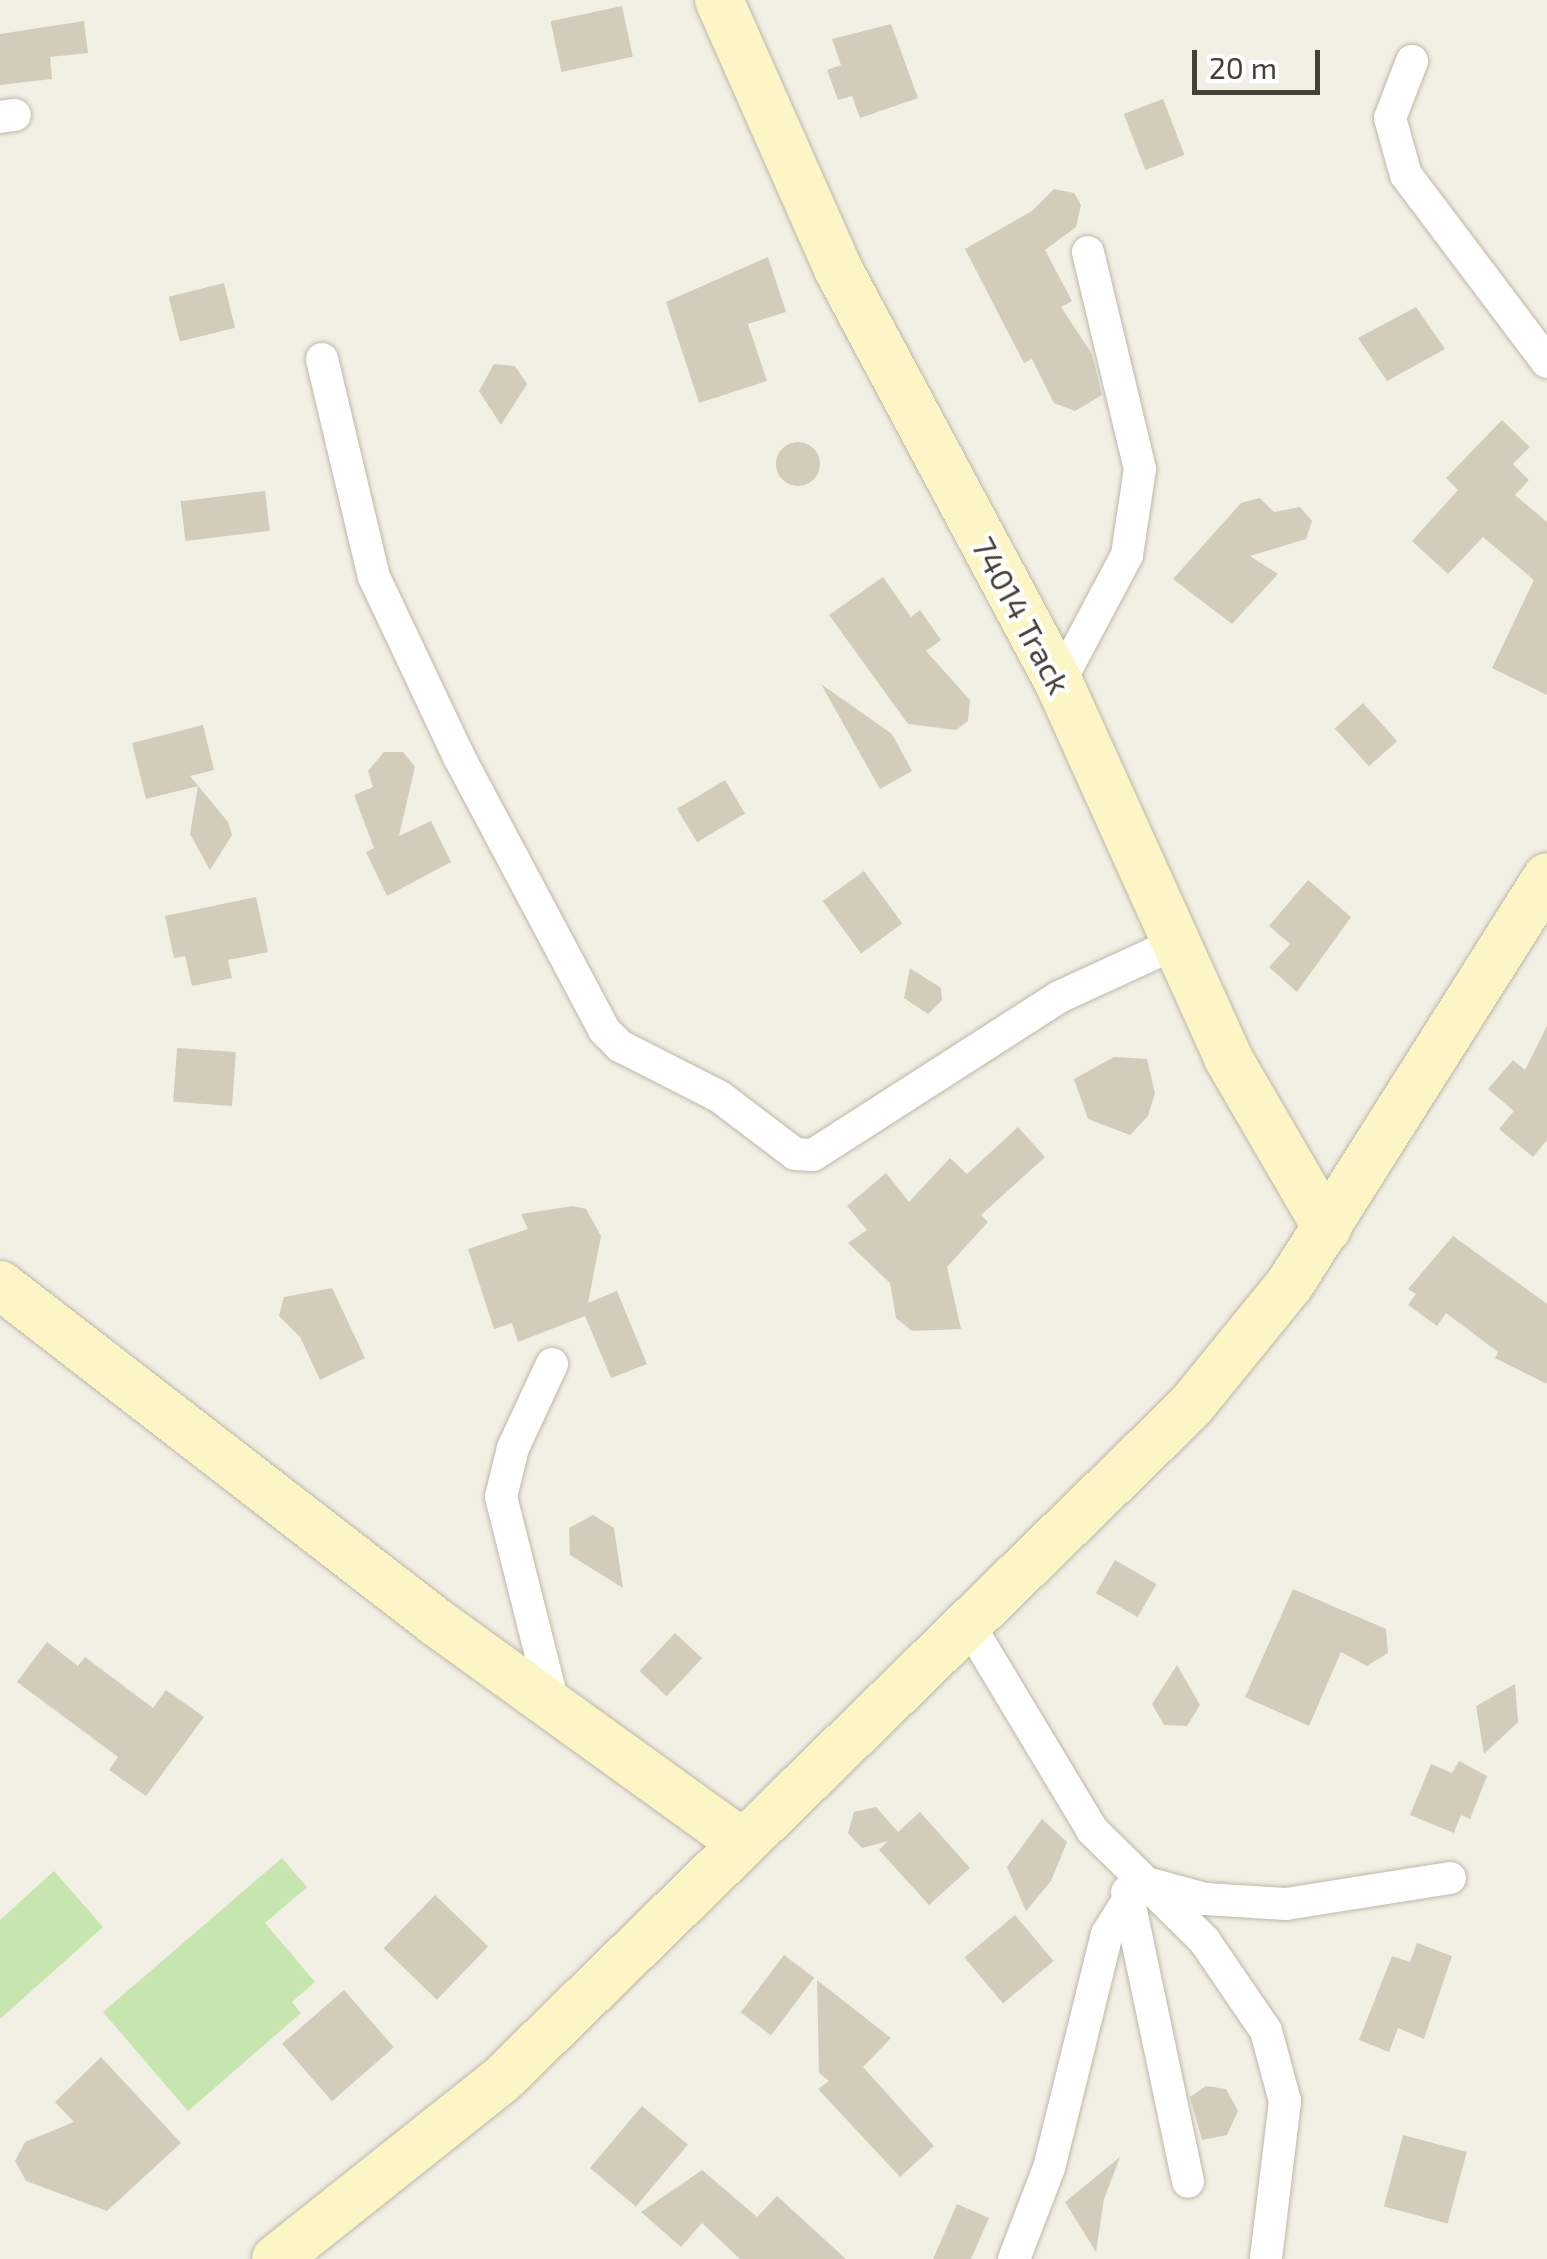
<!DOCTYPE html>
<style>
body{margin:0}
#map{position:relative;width:1547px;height:2259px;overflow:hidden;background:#f2efe5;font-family:"Exo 2",sans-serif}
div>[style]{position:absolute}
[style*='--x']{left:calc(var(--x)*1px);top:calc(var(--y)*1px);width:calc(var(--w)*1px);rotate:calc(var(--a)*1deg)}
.green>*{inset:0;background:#c6e5af}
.building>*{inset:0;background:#d3ccbb;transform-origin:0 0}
.round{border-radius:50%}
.roads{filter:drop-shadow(0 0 2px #bdb8a8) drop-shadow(0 0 2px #bdb8a8)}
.street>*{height:32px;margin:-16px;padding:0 16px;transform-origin:16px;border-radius:16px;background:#fff}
.secondary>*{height:48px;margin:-24px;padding:0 24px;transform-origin:24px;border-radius:24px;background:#fcf5c5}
span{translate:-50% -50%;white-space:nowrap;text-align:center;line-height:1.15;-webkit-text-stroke:8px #fff;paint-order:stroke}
.street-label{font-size:32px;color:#444035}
.scale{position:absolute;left:1192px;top:50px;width:128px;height:45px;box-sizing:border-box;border:5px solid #444035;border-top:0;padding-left:12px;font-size:30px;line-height:35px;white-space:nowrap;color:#444035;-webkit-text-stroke:8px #fff;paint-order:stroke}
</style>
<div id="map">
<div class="green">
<div style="clip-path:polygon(282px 1858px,307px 1887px,265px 1923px,315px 1982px,292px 2002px,301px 2013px,188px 2111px,103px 2012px)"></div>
<div style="clip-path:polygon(54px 1871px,103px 1927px,0 2019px,0 1920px)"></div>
</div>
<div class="building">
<div style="left:622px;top:6px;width:52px;height:73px;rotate:78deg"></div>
<div style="clip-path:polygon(84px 21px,88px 53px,50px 57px,52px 79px,0 85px,0 34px)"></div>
<div style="clip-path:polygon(891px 24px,918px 98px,860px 118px,852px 96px,838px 100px,827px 70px,841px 65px,832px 39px)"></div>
<div style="left:1163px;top:99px;width:60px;height:42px;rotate:69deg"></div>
<div style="clip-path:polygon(1054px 189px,1074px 193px,1081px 205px,1076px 227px,1045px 250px,1072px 301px,1061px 307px,1092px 354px,1102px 395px,1075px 411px,1054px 403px,1032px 359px,1024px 363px,965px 249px,1032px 211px)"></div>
<div style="clip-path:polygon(768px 257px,786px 312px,748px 324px,767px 381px,699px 403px,666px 302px)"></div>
<div style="left:224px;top:283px;width:46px;height:57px;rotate:76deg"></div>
<div style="clip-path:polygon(1416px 307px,1445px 349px,1387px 381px,1358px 338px)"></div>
<div style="clip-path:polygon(494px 364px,515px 366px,527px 384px,501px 425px,479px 391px)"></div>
<div style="clip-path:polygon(1502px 420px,1530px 447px,1513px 464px,1529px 480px,1515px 495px,1547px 522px,1547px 695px,1492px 668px,1534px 580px,1483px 537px,1448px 574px,1412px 541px,1458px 490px,1446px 478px)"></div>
<div class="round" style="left:776px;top:442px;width:44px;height:44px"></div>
<div style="left:265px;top:491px;width:40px;height:85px;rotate:83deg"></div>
<div style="clip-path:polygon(1260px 498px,1274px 512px,1300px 507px,1312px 521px,1306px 539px,1250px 556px,1278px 574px,1232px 624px,1173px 579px,1241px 503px)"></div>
<div style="clip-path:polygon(883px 577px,911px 617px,920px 610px,941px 640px,926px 651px,970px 700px,968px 721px,956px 730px,908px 724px,829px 615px)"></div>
<div style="clip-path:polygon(821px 684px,892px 734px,912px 771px,880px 789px)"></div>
<div style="left:1363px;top:703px;width:51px;height:38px;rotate:48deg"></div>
<div style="clip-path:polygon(203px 725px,214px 770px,190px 776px,228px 822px,232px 835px,210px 870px,190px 834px,198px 786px,146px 799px,132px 743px)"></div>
<div style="clip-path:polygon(384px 752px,403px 752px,415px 767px,399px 836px,431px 821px,451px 862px,387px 896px,366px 852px,374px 848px,354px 795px,373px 787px,368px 771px)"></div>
<div style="left:725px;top:780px;width:39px;height:56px;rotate:59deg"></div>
<div style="left:864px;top:871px;width:65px;height:51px;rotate:54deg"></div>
<div style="clip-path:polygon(1308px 880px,1351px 917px,1297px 992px,1269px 967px,1290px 944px,1269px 926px)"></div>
<div style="clip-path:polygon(256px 897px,268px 952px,228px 960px,232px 978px,192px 986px,185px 956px,174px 958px,165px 916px)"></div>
<div style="clip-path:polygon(910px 968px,941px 988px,942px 1000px,928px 1014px,904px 998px)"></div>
<div style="clip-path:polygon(1547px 1026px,1547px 1140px,1533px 1157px,1499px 1129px,1514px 1111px,1488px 1089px,1513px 1060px,1525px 1070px)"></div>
<div style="left:177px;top:1048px;width:59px;height:54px;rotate:4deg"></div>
<div style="clip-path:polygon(1114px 1057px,1147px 1059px,1155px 1093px,1148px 1116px,1130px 1135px,1088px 1119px,1074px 1079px)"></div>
<div style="clip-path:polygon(1018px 1127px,1045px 1157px,981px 1215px,988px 1222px,947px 1267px,961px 1329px,912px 1331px,896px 1318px,890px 1283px,848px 1243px,867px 1230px,847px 1206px,886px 1173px,909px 1202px,950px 1158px,967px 1174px)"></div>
<div style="clip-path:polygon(573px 1206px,586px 1209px,601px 1236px,588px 1303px,617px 1291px,647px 1364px,611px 1378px,585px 1316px,518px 1342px,512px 1323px,494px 1329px,468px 1249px,528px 1229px,521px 1214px)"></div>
<div style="clip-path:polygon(1453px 1236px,1547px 1304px,1547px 1384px,1495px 1358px,1498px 1352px,1446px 1313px,1437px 1326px,1408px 1305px,1416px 1294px,1408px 1289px)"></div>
<div style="clip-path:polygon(332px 1288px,365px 1358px,320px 1380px,300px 1337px,279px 1316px,284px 1297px)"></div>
<div style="clip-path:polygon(593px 1515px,614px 1528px,623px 1588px,570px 1555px,569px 1528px)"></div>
<div style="left:1115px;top:1560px;width:48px;height:38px;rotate:30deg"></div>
<div style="clip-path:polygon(1293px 1589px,1386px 1629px,1388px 1653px,1367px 1666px,1341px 1652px,1309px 1726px,1245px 1697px)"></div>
<div style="left:675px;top:1633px;width:37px;height:52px;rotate:43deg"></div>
<div style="clip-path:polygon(47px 1642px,78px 1666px,85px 1657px,153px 1708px,166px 1690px,204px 1717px,146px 1796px,109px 1770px,118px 1757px,17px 1682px)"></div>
<div style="clip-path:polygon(1177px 1665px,1200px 1705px,1187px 1726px,1164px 1725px,1152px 1704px)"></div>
<div style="clip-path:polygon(1515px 1684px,1518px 1722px,1484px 1754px,1476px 1706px)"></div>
<div style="clip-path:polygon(1459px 1761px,1487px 1776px,1470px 1819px,1461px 1815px,1454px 1833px,1410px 1815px,1431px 1764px,1452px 1773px)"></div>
<div style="clip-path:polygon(876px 1807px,898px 1832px,920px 1812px,970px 1868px,929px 1905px,879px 1850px,888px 1841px,862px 1848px,848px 1833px,854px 1812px)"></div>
<div style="clip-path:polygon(1042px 1819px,1067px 1842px,1051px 1881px,1026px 1911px,1007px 1867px)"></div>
<div style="left:435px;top:1895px;width:74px;height:74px;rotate:44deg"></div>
<div style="left:1015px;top:1915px;width:60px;height:66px;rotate:50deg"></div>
<div style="clip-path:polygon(1417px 1943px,1452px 1956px,1424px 2039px,1398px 2028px,1389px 2052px,1359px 2040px,1392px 1956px,1410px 1962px)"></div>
<div style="left:784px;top:1955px;width:38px;height:72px;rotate:37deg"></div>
<div style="clip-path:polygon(817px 1980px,891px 2038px,863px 2067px,934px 2146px,900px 2177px,818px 2089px,829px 2081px,819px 2073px)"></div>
<div style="left:344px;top:1990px;width:76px;height:82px;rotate:49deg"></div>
<div style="clip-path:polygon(101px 2057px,181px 2143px,107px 2211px,26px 2181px,15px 2161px,25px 2142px,74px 2122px,55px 2102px)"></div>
<div style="clip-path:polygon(1206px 2086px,1226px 2089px,1238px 2111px,1227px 2135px,1202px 2140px,1190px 2097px)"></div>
<div style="left:642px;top:2106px;width:60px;height:81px;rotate:40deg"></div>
<div style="left:1403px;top:2135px;width:66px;height:74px;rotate:15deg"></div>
<div style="clip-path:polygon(1120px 2157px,1104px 2199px,1096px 2252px,1065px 2202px)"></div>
<div style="clip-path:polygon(702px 2170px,757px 2217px,777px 2196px,846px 2259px,740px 2259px,702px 2223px,681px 2247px,641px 2212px)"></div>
<div style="clip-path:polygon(957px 2204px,989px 2218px,971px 2259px,933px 2259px)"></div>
</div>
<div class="roads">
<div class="street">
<div style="--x:1412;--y:61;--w:61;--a:111.1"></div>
<div style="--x:1390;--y:118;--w:59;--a:74.3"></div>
<div style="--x:1406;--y:175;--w:234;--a:53"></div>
<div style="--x:0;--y:117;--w:15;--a:-8"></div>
<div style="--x:322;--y:359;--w:224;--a:76.6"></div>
<div style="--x:374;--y:577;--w:197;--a:64.7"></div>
<div style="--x:458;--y:755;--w:311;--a:62"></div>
<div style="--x:604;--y:1030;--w:23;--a:45"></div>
<div style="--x:620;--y:1046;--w:112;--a:27"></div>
<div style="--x:720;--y:1097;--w:94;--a:37.2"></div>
<div style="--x:795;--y:1154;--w:18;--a:3"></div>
<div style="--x:813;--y:1155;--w:292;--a:-32.7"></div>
<div style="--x:1059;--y:997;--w:127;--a:-24.7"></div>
<div style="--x:1059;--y:683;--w:145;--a:-62"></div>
<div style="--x:1127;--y:555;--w:87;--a:-81.4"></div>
<div style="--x:1140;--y:469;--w:223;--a:-103.5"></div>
<div style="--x:552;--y:1364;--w:93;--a:114.9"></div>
<div style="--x:513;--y:1448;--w:50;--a:103.8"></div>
<div style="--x:501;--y:1497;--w:217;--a:75.8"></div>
<div style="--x:969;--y:1625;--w:239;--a:59"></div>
<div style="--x:1092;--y:1830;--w:157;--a:44.5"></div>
<div style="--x:1204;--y:1940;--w:110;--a:55.7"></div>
<div style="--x:1266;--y:2031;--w:73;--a:74.8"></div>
<div style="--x:1285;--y:2101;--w:159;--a:96.9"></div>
<div style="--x:1150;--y:1884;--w:57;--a:15.3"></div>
<div style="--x:1205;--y:1899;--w:81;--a:3.5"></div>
<div style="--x:1286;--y:1904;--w:166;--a:-9"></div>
<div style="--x:1127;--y:1892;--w:296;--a:78.1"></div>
<div style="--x:1014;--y:2259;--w:97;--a:-69"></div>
<div style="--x:1049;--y:2168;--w:241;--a:-76.1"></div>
<div style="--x:1107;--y:1934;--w:36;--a:-58"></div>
</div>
<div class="secondary">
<div style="--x:719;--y:0;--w:294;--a:66.1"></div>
<div style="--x:838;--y:269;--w:469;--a:61.9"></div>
<div style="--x:1059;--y:683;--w:411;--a:65.7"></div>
<div style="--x:1228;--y:1058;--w:197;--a:59.8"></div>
<div style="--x:0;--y:1285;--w:551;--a:37.7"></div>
<div style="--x:436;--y:1622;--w:376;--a:35.8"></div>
<div style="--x:276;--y:2259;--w:288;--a:-38.5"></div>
<div style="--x:501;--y:2080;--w:963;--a:-44.33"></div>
<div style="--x:1190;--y:1407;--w:159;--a:-50.9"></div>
<div style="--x:1290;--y:1284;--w:481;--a:-57.7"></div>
</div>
</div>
<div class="street-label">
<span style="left:1022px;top:615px;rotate:62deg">74014 Track</span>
</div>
<div class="scale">20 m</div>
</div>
